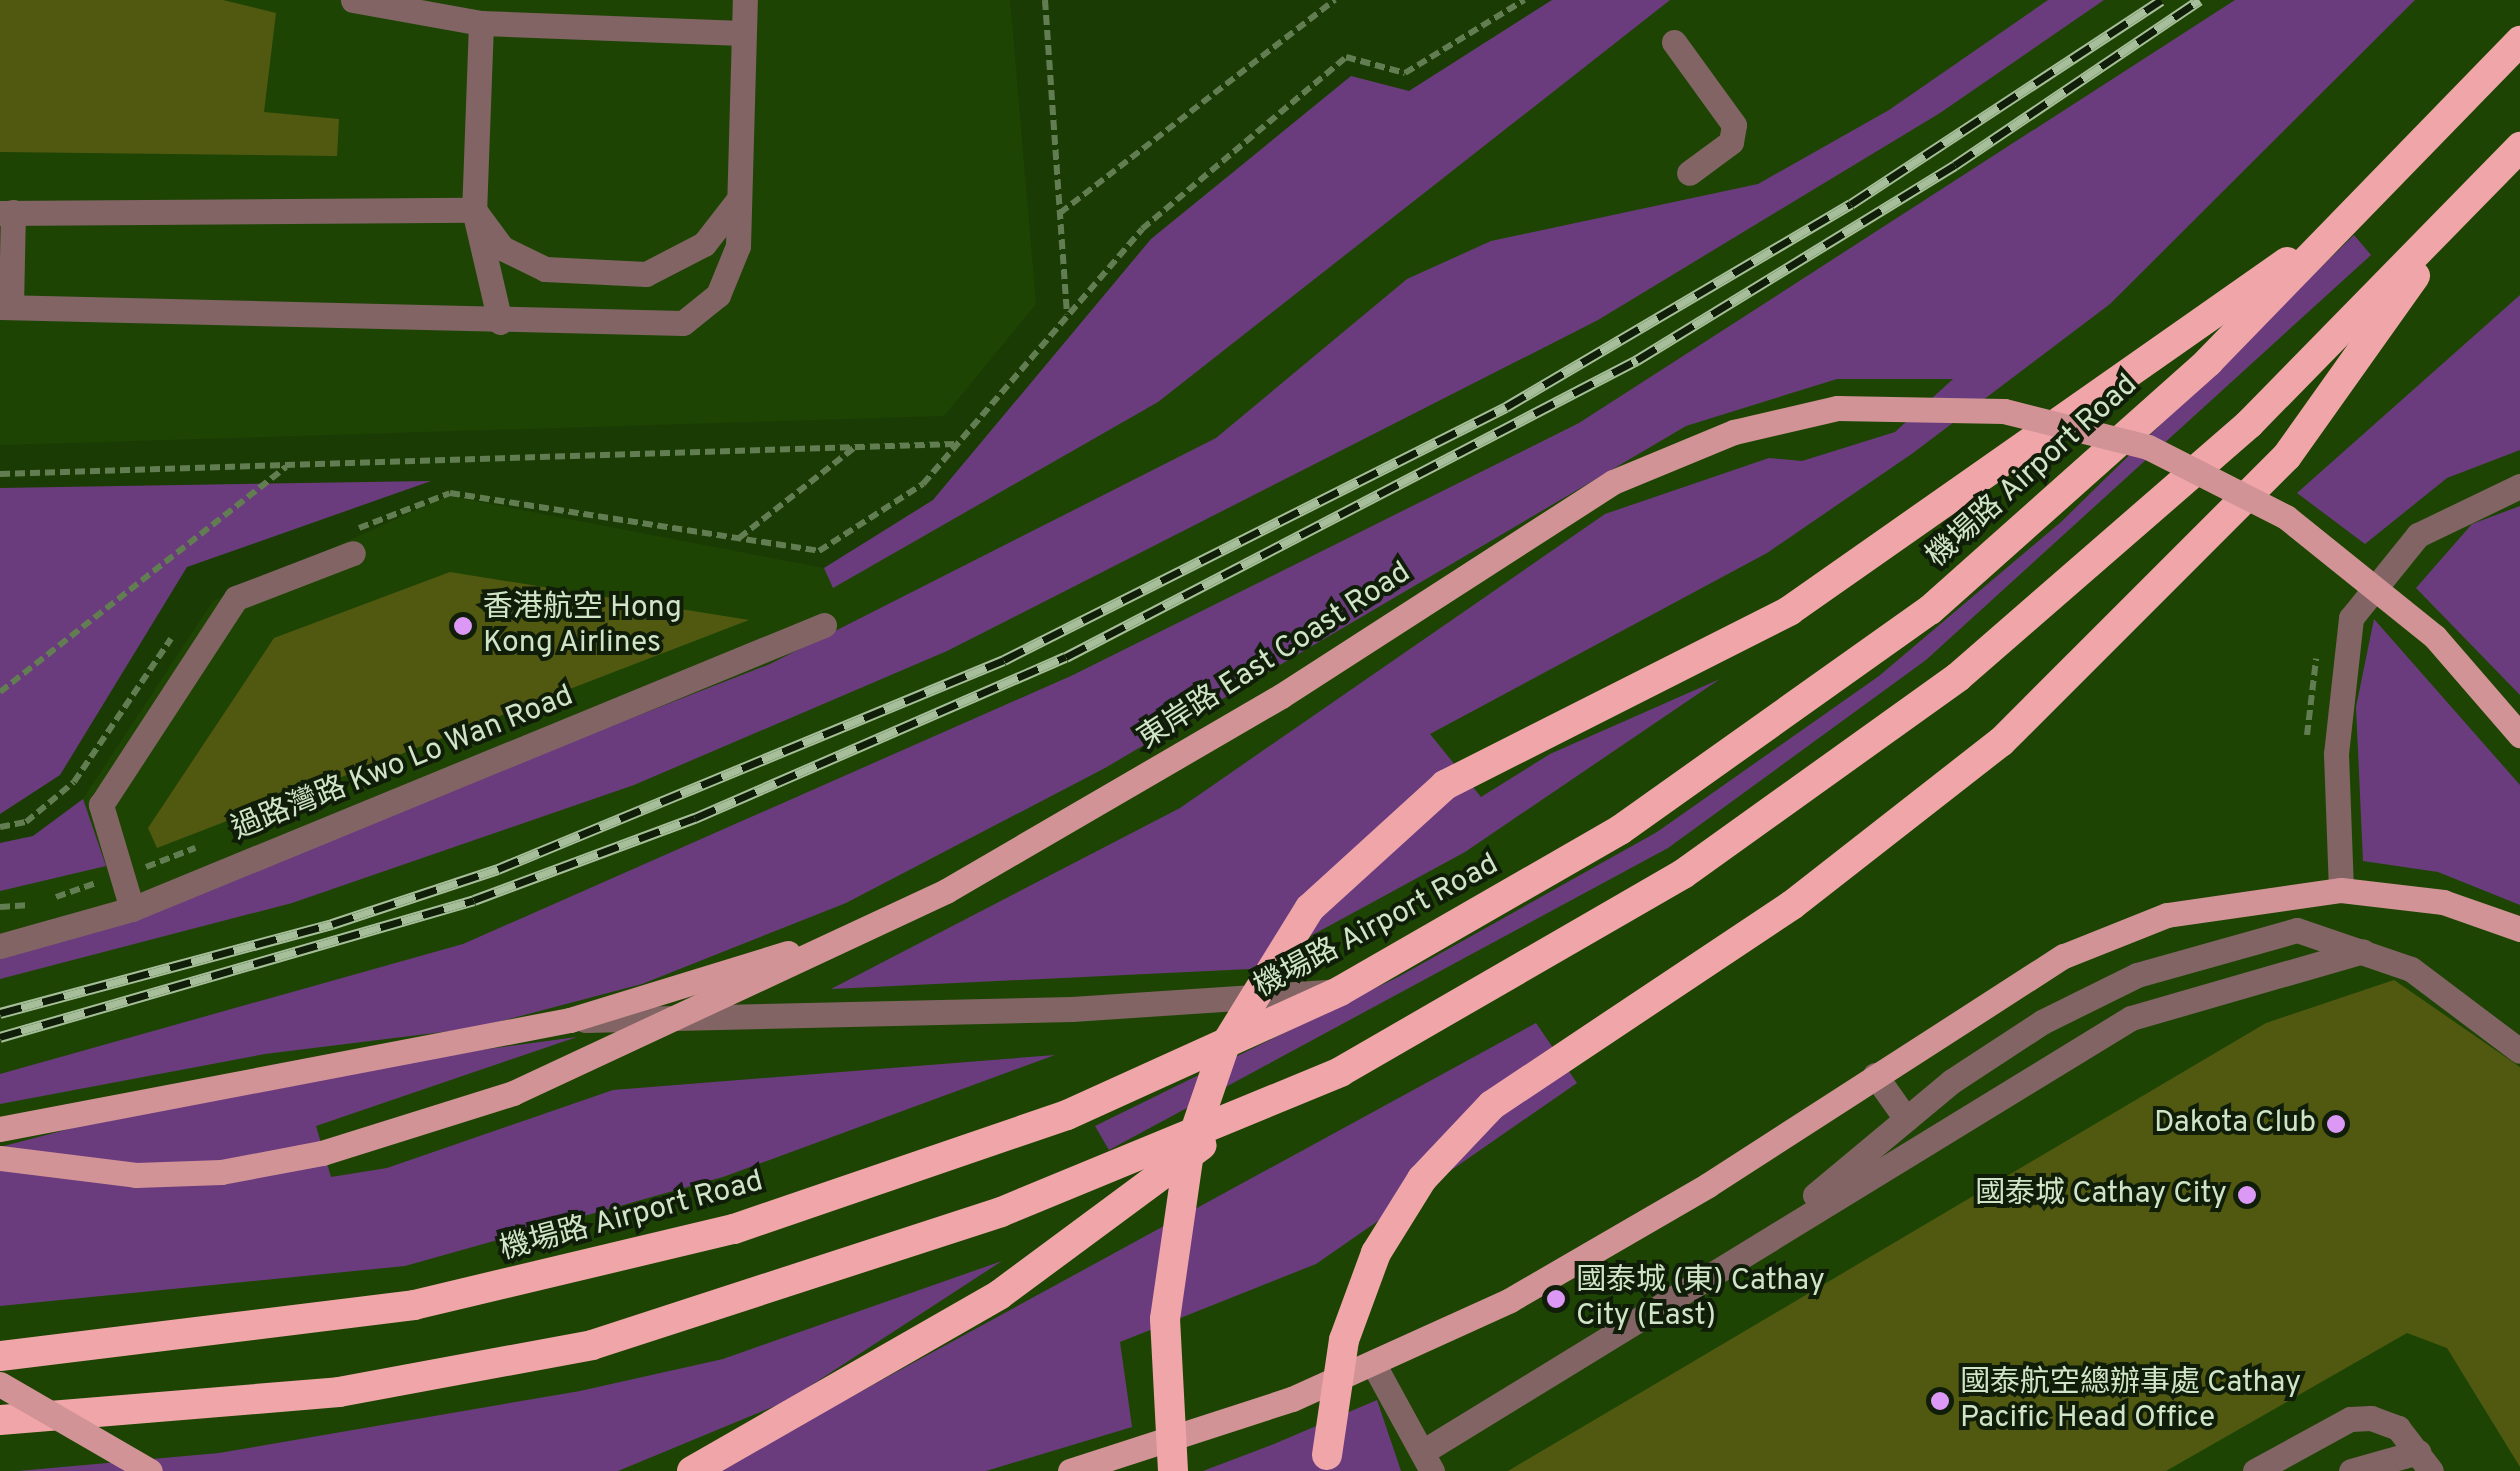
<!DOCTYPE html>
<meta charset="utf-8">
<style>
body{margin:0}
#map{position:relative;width:2520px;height:1471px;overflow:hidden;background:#1b3b05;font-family:Overpass,"Noto Sans TC",sans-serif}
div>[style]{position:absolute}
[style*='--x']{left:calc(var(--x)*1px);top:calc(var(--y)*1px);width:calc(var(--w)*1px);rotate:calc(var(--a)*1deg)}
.built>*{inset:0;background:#1e4404}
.green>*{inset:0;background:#6b3c7d}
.building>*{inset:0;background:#515911}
.path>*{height:6px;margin-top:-3px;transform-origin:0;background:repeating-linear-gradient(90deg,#627d51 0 10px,transparent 0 15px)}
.minor>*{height:25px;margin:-12.5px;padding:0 12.5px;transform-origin:12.5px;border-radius:12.5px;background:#826465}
.major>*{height:25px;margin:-12.5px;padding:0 12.5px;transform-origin:12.5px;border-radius:12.5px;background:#d19396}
.highway>*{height:30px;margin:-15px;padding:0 15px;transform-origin:15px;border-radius:15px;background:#f0a6a9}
.rail>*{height:11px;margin-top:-5.5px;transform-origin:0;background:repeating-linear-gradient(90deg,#101e09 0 22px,#a7be9b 0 44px);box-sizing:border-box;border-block:2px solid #a7be9b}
.major-bridge>*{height:25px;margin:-12.5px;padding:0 12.5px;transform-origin:12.5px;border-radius:12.5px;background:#d19396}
.highway-bridge>*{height:30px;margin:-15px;padding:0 15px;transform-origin:15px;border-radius:15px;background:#f0a6a9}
.dots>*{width:28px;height:28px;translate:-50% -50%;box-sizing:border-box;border:5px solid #101e09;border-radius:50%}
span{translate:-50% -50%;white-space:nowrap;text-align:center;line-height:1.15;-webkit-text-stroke:8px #101e09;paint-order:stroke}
.street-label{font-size:30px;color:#d0e4c7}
.poi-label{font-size:30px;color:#d0e4c7}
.left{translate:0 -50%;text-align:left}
.right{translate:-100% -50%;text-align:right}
</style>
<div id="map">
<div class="built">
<div style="clip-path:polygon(0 0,1010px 0,1036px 304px,944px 416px,0 445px)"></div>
<div style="clip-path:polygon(1552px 0,2520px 0,2520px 1471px,0 1471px,0 843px,33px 836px,83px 799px,213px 601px,448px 496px,824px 568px,933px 500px,1151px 239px,1351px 76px,1409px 91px)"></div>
</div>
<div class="green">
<div style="clip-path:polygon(1552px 0,1670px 0,1158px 402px,833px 588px,824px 568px,933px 500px,1151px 239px,1351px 76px,1409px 91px)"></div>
<div style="clip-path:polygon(2048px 0,2104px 0,1940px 113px,1598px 320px,947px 651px,634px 785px,292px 903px,0 979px,0 948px,246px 869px,770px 664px,1216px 438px,1407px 279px,1491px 241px,1758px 184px,1889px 110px)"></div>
<div style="clip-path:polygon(2235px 0,2415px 0,2110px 304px,1913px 453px,1767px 553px,1430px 734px,1481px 797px,1550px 754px,1720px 679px,1465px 852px,1250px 969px,831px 989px,1180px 808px,1605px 514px,1769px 458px,1802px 461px,1895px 432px,1953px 379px,1837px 379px,1686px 426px,1105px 768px,846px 903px,642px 984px,475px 1028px,265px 1054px,0 1104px,0 1074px,463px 944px,1073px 675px,1579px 423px)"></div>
<div style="clip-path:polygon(2354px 235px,2371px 255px,1926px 660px,1668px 848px,1109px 1150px,1095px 1126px,1400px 976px,1657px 832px,1879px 676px,2061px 522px)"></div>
<div style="clip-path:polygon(2520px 295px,2520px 450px,2447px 478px,2365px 544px,2297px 493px)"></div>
<div style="clip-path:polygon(431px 481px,187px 567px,60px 775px,0 814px,0 488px)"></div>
<div style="clip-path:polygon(2520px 506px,2520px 695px,2416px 588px,2472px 524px)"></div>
<div style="clip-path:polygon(2374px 619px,2520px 785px,2520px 905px,2438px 872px,2363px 861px,2356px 707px)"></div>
<div style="clip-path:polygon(83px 799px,106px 866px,0 891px,0 843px,33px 836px)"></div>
<div style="clip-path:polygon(1536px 1023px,1577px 1083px,1316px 1264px,1120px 1342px,1132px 1427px,986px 1471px,715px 1471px)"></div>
<div style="clip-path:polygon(577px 1037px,316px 1126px,331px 1177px,387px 1168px,613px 1090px,1055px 1055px,723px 1177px,405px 1266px,0 1306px,0 1147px,253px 1081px)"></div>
<div style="clip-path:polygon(1002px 1261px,787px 1401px,618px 1471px,18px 1471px,219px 1453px,580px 1391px,723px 1359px)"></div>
<div style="clip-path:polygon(1377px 1400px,1401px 1471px,1203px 1471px,1274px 1444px)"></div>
</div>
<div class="building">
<div style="clip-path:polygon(0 0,223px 0,276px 13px,264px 112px,339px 119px,337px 156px,0 152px)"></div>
<div style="clip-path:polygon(450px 572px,749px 620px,157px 848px,148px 828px,274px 638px)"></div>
<div style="clip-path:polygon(2394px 980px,2520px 1067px,2520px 1467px,2447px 1348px,2407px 1333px,2166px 1471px,1508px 1471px,2266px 1023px)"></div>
</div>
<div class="path">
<div style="--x:1045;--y:0;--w:315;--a:86"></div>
<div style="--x:1060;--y:213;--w:348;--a:-37.8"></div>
<div style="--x:0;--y:474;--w:956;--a:-1.8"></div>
<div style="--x:359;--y:528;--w:97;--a:-21"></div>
<div style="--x:450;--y:493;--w:374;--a:8.9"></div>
<div style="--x:819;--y:551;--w:124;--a:-32.8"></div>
<div style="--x:923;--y:484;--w:336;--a:-49.3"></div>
<div style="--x:1142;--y:229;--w:267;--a:-40.1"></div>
<div style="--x:1346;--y:57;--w:61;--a:15.2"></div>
<div style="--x:1405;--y:73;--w:140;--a:-31.5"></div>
<div style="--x:739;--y:538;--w:147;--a:-38.1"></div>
<div style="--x:0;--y:692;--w:364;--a:-38.2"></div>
<div style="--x:2307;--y:735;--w:77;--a:-83.2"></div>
<div style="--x:0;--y:827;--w:26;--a:-11"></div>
<div style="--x:26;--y:822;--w:62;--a:-39.8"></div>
<div style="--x:74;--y:782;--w:173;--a:-55.9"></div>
<div style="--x:146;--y:867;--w:53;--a:-21.2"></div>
<div style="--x:56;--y:897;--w:42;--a:-19.3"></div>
<div style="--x:0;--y:907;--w:30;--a:-4"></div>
</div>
<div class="minor">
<div style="--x:353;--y:0;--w:130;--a:10.2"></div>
<div style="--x:481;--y:23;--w:261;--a:2.2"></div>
<div style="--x:481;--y:23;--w:187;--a:92.1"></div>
<div style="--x:474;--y:210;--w:115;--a:76.9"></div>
<div style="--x:1674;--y:42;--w:102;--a:54.1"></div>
<div style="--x:1734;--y:125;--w:17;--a:100"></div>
<div style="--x:1731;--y:142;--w:52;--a:143.6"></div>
<div style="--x:474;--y:210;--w:47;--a:53.6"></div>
<div style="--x:502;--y:248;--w:48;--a:26"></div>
<div style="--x:545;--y:269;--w:101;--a:2.8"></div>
<div style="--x:646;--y:274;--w:65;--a:-27.3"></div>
<div style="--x:704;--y:244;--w:57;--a:-52.1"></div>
<div style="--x:0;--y:213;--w:474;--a:-0.4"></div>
<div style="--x:11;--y:306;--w:94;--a:-88.8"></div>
<div style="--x:0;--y:307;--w:683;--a:1.34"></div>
<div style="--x:683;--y:323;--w:45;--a:-38.7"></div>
<div style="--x:718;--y:295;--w:53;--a:-67.8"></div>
<div style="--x:738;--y:246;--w:246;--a:-88.4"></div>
<div style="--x:2341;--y:890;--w:136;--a:-92.1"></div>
<div style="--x:2336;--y:754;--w:137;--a:-83.7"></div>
<div style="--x:2351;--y:618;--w:107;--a:-51.1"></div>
<div style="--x:2418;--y:535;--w:113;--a:-25.7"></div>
<div style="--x:132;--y:909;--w:109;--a:-106.6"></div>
<div style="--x:101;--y:805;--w:247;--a:-56.9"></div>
<div style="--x:236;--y:598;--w:125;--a:-21"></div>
<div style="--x:0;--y:946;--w:137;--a:-15.7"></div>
<div style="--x:132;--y:909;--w:748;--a:-22.31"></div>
<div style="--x:585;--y:1020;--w:487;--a:-1.3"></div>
<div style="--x:1072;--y:1009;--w:259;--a:-3.8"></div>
<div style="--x:1875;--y:1075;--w:54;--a:54.8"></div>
<div style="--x:1815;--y:1195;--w:178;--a:-39.8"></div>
<div style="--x:1952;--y:1081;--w:108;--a:-33.2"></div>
<div style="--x:2042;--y:1022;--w:106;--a:-26.3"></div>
<div style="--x:2137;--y:975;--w:166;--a:-15.7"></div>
<div style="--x:2297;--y:930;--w:120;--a:18.9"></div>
<div style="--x:2411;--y:969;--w:136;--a:37"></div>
<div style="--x:1374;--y:1365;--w:121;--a:61.3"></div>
<div style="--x:1424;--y:1451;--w:829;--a:-31.49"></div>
<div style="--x:2131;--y:1018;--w:241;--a:-16.1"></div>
<div style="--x:2255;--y:1471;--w:108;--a:-28.7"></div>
<div style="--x:2350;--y:1419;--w:21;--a:-3"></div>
<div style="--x:2371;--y:1418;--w:29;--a:20"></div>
<div style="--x:2398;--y:1428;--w:54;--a:52.5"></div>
<div style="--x:2351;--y:1471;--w:70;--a:-15.8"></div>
</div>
<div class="major">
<div style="--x:2435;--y:637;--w:130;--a:49.1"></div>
<div style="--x:0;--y:1129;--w:580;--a:-10.83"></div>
<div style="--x:570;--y:1020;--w:228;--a:-17.1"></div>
<div style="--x:0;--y:1158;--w:137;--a:7.1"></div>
<div style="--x:136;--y:1175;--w:85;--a:-2"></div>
<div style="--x:221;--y:1172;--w:103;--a:-10.7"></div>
<div style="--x:322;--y:1153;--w:200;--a:-17.4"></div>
<div style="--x:513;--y:1093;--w:478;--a:-25"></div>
<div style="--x:946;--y:891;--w:388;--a:-30.2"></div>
<div style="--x:1281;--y:696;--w:395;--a:-32.8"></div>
<div style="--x:1613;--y:482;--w:131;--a:-22.5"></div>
<div style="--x:1734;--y:432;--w:106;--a:-13.1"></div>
<div style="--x:1070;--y:1471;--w:233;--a:-18"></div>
<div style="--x:1292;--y:1399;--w:239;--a:-24.4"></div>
<div style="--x:1510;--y:1300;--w:229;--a:-30.1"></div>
<div style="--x:1708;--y:1185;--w:423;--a:-32.8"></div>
<div style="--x:2064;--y:956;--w:111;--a:-21.7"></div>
<div style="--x:2167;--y:915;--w:176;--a:-8.2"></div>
<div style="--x:2341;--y:890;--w:103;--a:6.7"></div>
<div style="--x:2443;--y:902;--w:82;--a:19.3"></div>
</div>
<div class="highway">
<div style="--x:1310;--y:908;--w:183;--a:-42.3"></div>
<div style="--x:1445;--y:785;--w:386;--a:-26.8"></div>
<div style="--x:1789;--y:611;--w:608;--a:-35.02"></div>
<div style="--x:1492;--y:1105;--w:361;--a:-33.7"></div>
<div style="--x:1792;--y:905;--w:265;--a:-38"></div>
<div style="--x:2001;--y:742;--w:404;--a:-45"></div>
<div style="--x:2287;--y:456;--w:221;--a:-54.6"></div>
<div style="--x:0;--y:1356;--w:417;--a:-7"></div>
<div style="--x:414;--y:1305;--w:329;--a:-13.4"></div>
<div style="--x:734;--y:1229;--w:352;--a:-18.9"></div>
<div style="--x:1067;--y:1115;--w:300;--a:-24.4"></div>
<div style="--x:1340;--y:991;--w:323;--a:-29.9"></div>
<div style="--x:1620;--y:830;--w:380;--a:-35.4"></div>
<div style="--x:1930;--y:610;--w:373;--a:-41.7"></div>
<div style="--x:2208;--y:362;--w:448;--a:-45.8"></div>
<div style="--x:0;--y:1420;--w:340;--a:-4.7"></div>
<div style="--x:339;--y:1392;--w:257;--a:-10.5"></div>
<div style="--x:592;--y:1345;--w:430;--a:-18"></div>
<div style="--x:1001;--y:1212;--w:367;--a:-22.4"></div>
<div style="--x:1340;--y:1072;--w:396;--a:-30"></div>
<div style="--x:1683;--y:874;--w:338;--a:-35.6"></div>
<div style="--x:1958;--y:677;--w:386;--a:-41"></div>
<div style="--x:2249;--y:424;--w:388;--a:-45.6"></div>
<div style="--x:692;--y:1471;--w:354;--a:-29.8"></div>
<div style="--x:999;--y:1295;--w:252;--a:-36.5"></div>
</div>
<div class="rail">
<div style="--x:0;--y:1013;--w:344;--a:-15"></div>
<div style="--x:332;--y:924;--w:175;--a:-18.3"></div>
<div style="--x:498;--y:869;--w:547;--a:-22.44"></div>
<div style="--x:1004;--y:660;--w:562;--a:-26.75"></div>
<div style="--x:1506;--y:407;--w:400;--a:-30.5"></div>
<div style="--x:1851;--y:204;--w:371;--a:-33.3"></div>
<div style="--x:0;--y:1037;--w:493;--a:-16.1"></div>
<div style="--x:474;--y:900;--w:236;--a:-20.4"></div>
<div style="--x:695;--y:818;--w:404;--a:-23.5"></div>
<div style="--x:1066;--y:657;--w:644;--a:-27.48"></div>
<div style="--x:1637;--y:360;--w:373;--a:-31.5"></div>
<div style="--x:1955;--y:165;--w:295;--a:-34"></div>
</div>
<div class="major-bridge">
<div style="--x:1837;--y:408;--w:167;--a:1"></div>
<div style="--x:2004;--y:411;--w:148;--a:14"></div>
<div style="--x:2148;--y:447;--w:155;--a:26.9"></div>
<div style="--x:2286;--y:517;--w:191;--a:38.8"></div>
<div style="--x:0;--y:1384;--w:173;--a:30.1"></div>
</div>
<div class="highway-bridge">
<div style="--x:1327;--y:1455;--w:116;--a:-81.6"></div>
<div style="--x:1344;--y:1340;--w:93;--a:-69.8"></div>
<div style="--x:1376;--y:1253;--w:87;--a:-58.1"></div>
<div style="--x:1422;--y:1179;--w:102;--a:-46.6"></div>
<div style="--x:1173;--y:1471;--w:152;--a:-93"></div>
<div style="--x:1165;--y:1319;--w:175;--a:-81.8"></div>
<div style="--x:1190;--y:1146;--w:105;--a:-71"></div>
<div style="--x:1224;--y:1047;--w:163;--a:-58.3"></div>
</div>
<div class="dots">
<div style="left:463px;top:626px;background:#db99f5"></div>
<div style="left:2336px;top:1124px;background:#db99f5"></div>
<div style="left:2247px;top:1195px;background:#db99f5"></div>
<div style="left:1556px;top:1299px;background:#db99f5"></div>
<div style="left:1940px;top:1401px;background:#db99f5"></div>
</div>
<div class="street-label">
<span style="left:2033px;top:472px;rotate:-42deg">機場路 Airport Road</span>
<span style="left:1275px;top:657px;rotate:-33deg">東岸路 East Coast Road</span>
<span style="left:403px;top:764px;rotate:-22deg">過路灣路 Kwo Lo Wan Road</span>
<span style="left:1377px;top:927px;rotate:-28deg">機場路 Airport Road</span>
<span style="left:632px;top:1217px;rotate:-15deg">機場路 Airport Road</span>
</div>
<div class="poi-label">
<span class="left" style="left:483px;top:626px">香港航空 Hong<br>Kong Airlines</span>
<span class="right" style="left:2316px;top:1124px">Dakota Club</span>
<span class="right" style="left:2227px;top:1195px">國泰城 Cathay City</span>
<span class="left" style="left:1576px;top:1299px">國泰城 (東) Cathay<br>City (East)</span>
<span class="left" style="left:1960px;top:1401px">國泰航空總辦事處 Cathay<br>Pacific Head Office</span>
</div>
</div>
